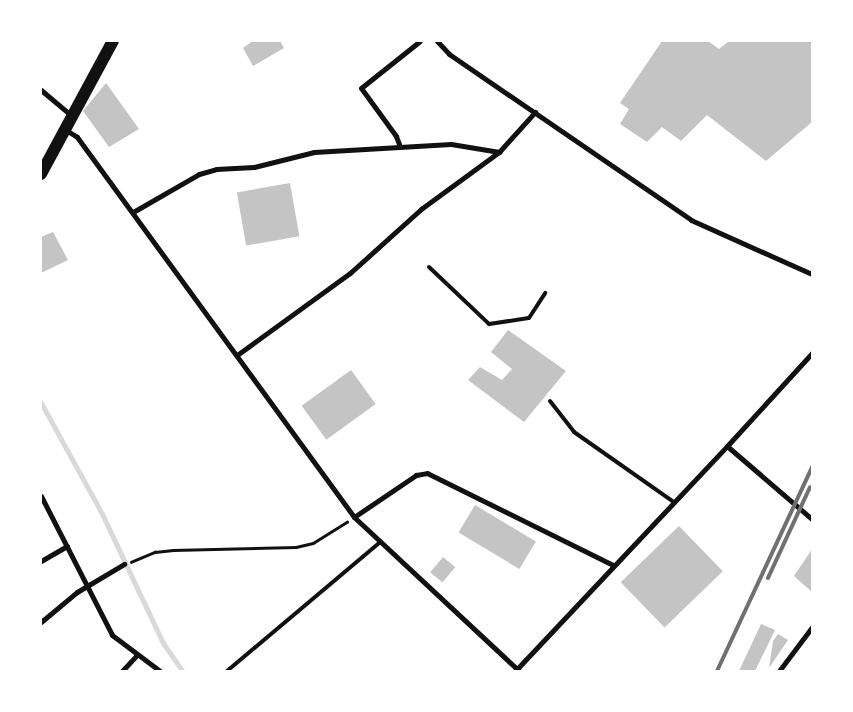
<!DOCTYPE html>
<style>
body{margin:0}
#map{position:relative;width:853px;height:712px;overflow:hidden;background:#fff;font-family:Barlow,sans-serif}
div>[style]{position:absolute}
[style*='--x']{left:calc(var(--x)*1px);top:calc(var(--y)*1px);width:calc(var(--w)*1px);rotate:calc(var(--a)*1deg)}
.stream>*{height:4.5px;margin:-2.25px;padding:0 2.25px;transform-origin:2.25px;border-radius:2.25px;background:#d9d9d9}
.building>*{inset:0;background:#c4c4c4;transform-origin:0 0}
.path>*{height:2.5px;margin:-1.25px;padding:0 1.25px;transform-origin:1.25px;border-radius:1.25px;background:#111}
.service>*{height:4px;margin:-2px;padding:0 2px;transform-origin:2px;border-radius:2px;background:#111}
.minor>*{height:5px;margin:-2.5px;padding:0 2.5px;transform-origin:2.5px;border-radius:2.5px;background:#111}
.trunk>*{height:12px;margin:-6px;padding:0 6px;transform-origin:6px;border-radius:6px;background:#111}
.rail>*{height:4px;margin:-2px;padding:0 2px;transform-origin:2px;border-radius:2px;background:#707070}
span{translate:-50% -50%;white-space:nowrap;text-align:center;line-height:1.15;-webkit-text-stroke:5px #fff;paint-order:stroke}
.frame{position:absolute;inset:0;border:42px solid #fff;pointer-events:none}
</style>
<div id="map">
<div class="stream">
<div style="--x:41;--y:402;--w:127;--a:61.2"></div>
<div style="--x:102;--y:513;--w:145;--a:64.7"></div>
<div style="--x:164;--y:644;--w:33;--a:55"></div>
</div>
<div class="building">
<div style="clip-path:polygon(253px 41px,280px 41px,284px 48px,253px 66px,243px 48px)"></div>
<div style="clip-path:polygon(662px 41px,708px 41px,719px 49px,729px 41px,812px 41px,812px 122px,766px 161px,707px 115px,681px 141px,662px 127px,647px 142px,620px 124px,629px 109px,620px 103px)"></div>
<div style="clip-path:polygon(106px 83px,139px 129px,109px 147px,83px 111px)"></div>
<div style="left:290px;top:183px;width:54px;height:54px;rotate:80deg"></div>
<div style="clip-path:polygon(53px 232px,68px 260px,41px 273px,41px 237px)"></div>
<div style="clip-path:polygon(508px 330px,566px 371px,524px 422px,468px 380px,480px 367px,502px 380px,512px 369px,491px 352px)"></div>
<div style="left:351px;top:370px;width:42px;height:61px;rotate:54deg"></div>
<div style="left:475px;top:505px;width:71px;height:32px;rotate:31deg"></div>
<div style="left:679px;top:526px;width:63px;height:81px;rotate:46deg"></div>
<div style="clip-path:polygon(812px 549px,812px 592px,794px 576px)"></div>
<div style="left:443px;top:557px;width:16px;height:20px;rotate:40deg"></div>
<div style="clip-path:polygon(761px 624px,775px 630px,755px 671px,739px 671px)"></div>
<div style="clip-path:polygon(778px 634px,788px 640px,769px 668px,773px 641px)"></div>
</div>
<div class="path">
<div style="--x:131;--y:562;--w:26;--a:-23"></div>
<div style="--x:155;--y:552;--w:18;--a:-6"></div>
<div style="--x:173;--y:550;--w:123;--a:-1.4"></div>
<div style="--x:296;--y:547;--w:17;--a:-13"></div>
<div style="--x:313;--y:543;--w:40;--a:-32"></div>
</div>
<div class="service">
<div style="--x:429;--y:267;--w:83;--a:43.5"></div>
<div style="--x:489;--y:324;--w:40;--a:-8.5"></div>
<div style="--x:529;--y:318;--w:30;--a:-57"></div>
<div style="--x:550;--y:401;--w:39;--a:52"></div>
<div style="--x:574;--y:432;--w:123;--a:35.1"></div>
<div style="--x:227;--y:671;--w:200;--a:-40.1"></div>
</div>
<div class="minor">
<div style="--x:437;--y:41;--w:18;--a:47"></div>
<div style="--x:449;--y:54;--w:293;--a:34.4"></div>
<div style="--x:691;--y:220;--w:133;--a:24.1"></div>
<div style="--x:41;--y:90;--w:39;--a:40"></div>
<div style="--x:66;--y:130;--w:13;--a:32"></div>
<div style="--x:77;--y:137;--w:470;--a:53.9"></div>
<div style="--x:354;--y:517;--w:226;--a:43"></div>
<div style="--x:399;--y:144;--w:9;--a:-111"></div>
<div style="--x:396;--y:136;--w:59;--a:-126.1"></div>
<div style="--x:361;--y:88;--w:75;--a:-38.5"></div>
<div style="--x:133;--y:212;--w:76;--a:-29.9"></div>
<div style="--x:199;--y:174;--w:18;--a:-16"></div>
<div style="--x:216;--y:169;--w:38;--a:-3"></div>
<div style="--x:254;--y:167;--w:62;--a:-14"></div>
<div style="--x:314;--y:152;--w:137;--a:-3.3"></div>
<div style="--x:451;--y:144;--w:49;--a:9.5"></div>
<div style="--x:499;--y:152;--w:54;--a:-48"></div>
<div style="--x:812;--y:353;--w:126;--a:132.4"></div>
<div style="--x:727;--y:446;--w:112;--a:40.7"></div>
<div style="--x:237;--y:355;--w:140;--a:-36"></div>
<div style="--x:350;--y:273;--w:96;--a:-42"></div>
<div style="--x:421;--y:209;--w:97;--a:-36.2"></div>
<div style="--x:41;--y:496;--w:156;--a:62.9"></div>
<div style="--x:112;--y:635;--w:60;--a:36.9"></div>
<div style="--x:354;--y:517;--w:75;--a:-34.1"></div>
<div style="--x:416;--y:475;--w:11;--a:-10"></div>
<div style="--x:427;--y:473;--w:208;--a:26.3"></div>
<div style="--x:41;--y:561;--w:30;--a:-30"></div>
<div style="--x:41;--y:622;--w:47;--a:-39.8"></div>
<div style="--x:77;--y:592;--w:55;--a:-30.8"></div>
<div style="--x:122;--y:671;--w:21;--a:-47"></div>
<div style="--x:515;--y:671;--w:309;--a:-46.7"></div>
<div style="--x:779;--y:671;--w:55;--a:-53.1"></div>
</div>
<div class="trunk">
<div style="--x:41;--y:174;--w:151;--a:-61.6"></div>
</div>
<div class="rail">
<div style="--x:768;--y:578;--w:100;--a:-65.2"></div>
<div style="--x:717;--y:671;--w:225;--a:-65"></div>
</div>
<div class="frame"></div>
</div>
